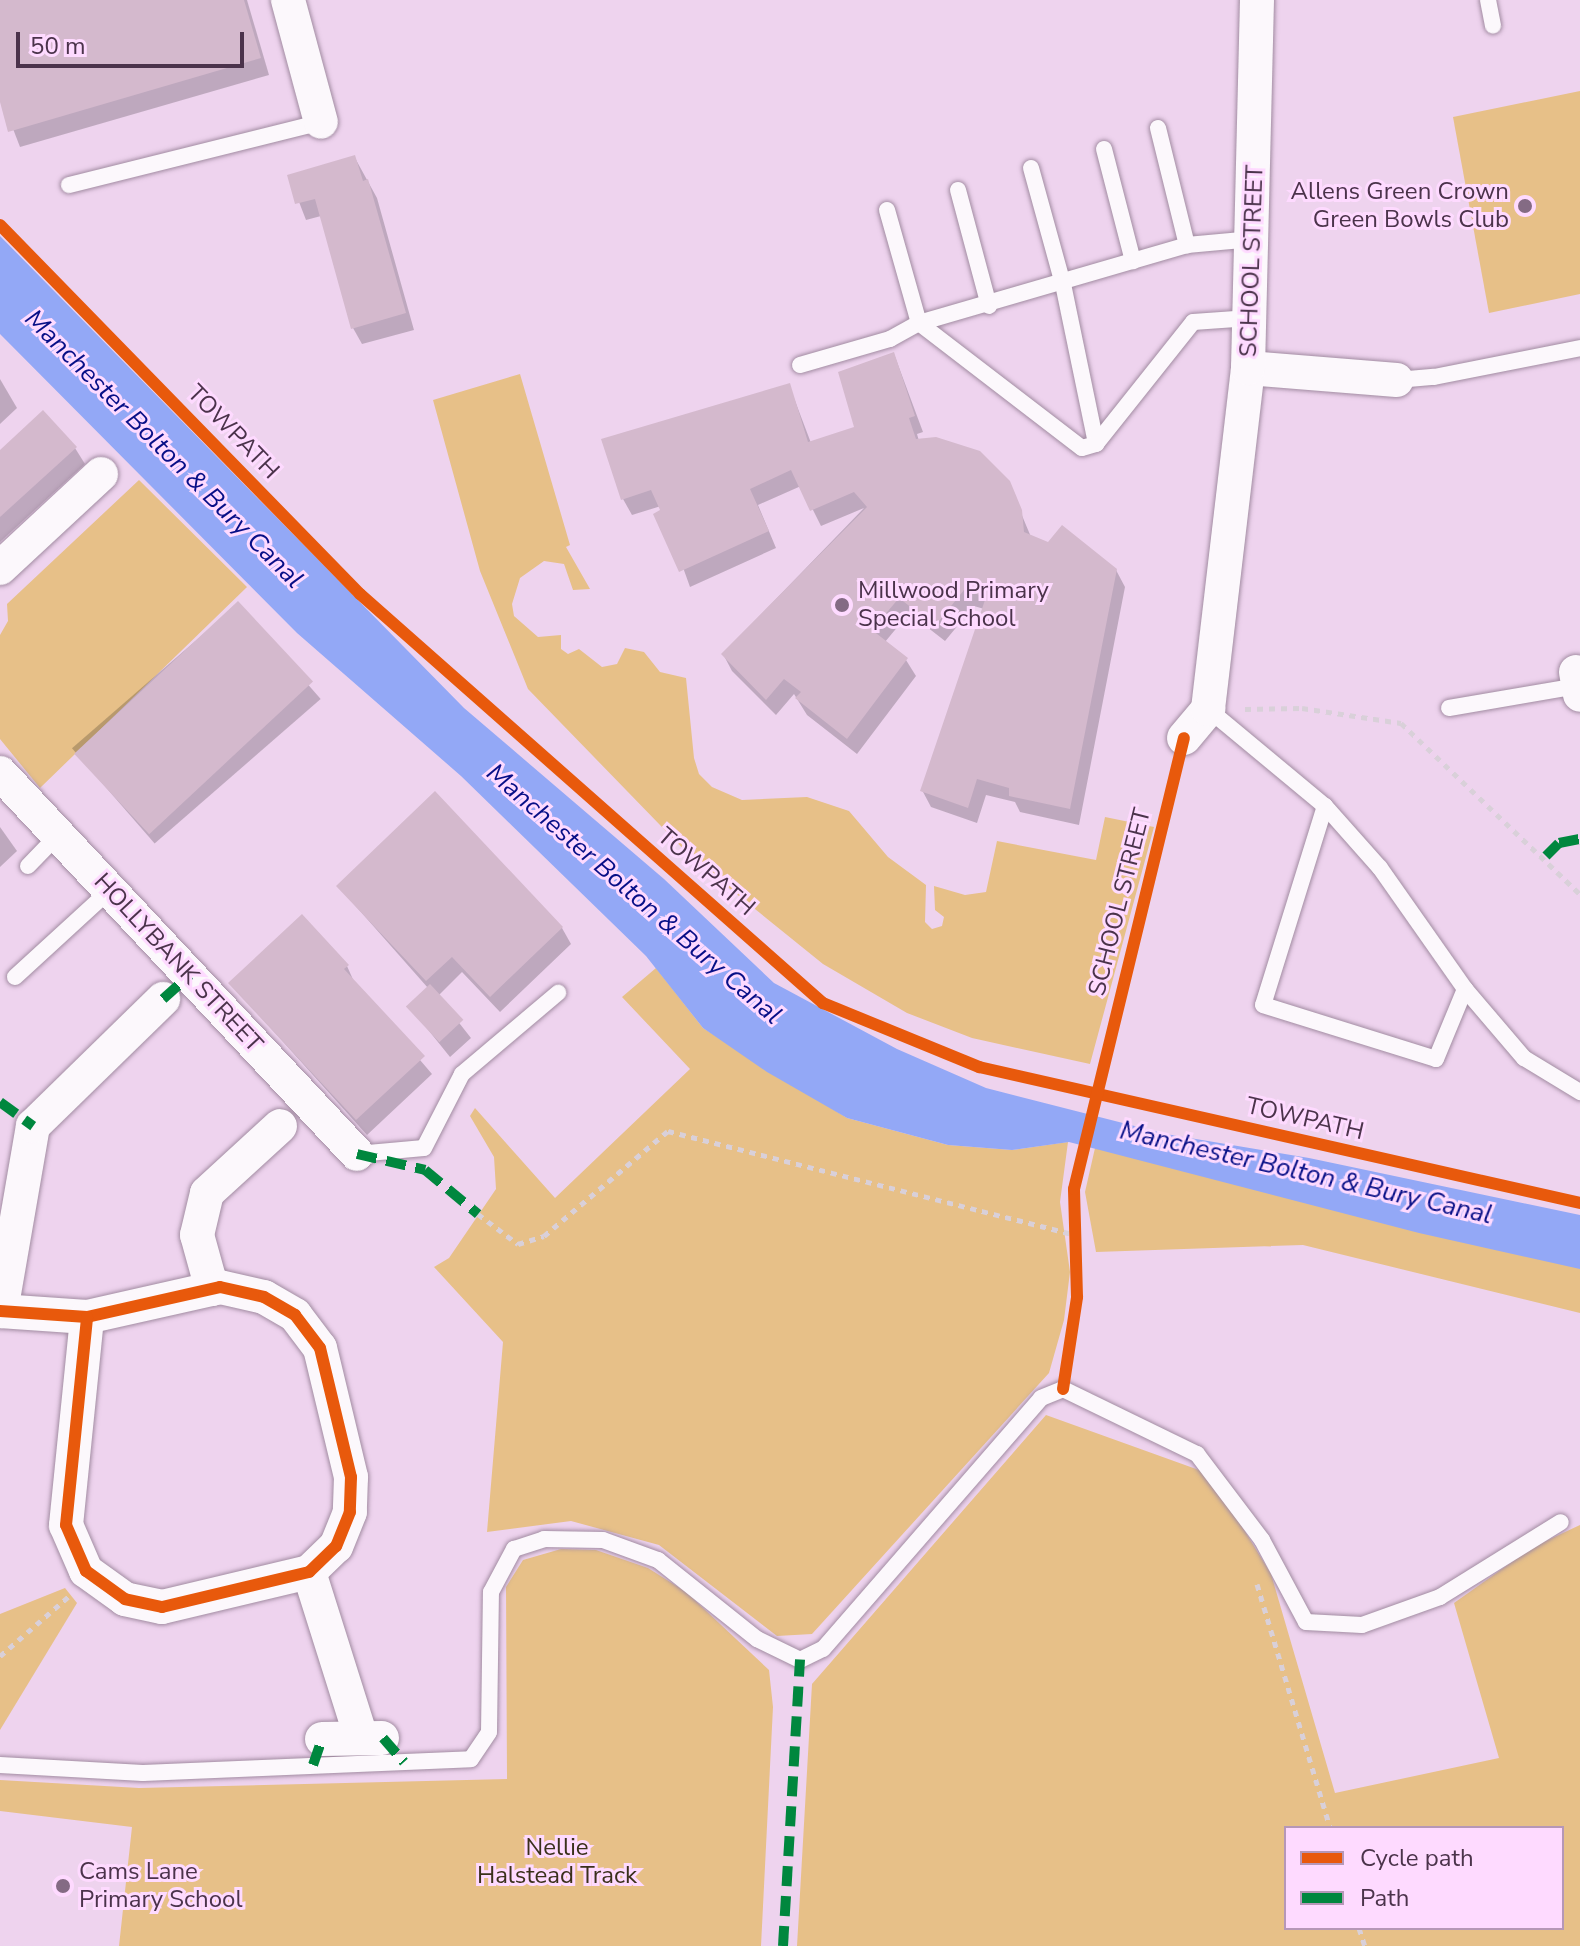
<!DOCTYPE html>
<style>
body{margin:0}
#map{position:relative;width:1580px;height:1946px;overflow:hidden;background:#eed3ee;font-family:"Nunito Sans",sans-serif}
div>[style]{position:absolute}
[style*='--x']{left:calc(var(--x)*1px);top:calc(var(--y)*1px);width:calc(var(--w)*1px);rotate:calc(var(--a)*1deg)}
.green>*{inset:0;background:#e7c088}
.water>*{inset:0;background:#93a8f6}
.shadow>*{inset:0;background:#0003;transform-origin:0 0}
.building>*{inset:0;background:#d4b9cd;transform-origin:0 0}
.path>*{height:5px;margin-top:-2.5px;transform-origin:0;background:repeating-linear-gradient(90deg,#d9d0d9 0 6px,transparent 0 12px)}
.roads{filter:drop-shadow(0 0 2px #a28ca2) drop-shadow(0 0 2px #a28ca2)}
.service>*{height:16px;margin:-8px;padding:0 8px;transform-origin:8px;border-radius:8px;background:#fcf8fc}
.minor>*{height:34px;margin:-17px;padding:0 17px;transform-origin:17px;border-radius:17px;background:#fcf8fc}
.quiet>*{height:10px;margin-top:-5px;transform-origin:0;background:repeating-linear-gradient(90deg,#00873e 0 20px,transparent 0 30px)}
.cycleway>*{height:12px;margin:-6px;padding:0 6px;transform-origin:6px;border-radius:6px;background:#e8590c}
.dots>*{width:22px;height:22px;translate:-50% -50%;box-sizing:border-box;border:4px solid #fedaff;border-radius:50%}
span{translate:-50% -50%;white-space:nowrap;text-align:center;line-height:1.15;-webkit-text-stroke:6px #fedaff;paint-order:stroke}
.poi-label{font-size:24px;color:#4b334b}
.right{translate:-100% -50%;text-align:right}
.left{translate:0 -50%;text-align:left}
.street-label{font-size:24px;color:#4b334b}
.park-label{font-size:24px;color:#3a301b}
.water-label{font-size:26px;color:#070f87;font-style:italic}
.legend{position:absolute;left:1284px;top:1826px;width:280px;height:104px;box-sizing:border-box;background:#fedaff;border:2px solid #b697b7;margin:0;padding:10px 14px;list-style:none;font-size:24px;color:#4b334b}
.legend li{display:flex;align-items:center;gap:16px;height:40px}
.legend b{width:40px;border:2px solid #b697b7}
.scale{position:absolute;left:16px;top:32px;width:228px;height:36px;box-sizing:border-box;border:4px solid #4b334b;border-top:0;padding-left:10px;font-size:24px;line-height:28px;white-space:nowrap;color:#4b334b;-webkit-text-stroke:6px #fedaff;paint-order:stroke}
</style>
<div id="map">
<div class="green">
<div style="clip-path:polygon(1580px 91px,1580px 294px,1489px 313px,1453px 117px)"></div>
<div style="clip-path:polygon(520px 374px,570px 545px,566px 547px,590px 589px,573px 590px,564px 564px,544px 561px,520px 578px,512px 604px,514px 616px,538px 637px,561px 635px,561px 649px,568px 654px,579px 649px,602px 667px,617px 664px,625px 648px,644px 652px,660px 672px,686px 678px,694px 758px,699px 774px,712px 787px,742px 800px,807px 797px,849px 811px,888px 857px,926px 885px,925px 922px,932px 929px,942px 926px,944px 917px,935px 910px,934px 886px,965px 895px,986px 892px,997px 841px,1096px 860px,1105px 817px,1154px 827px,1090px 1064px,972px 1038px,907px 1013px,823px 964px,693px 859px,528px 689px,480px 571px,433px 400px)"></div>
<div style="clip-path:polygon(139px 480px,247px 587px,40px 788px,0 739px,0 635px,8px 621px,7px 604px)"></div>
<div style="clip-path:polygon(656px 968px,703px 1028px,847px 1118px,948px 1145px,1012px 1150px,1068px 1142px,1060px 1202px,1070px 1272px,1064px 1320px,1049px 1373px,812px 1634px,777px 1636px,659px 1545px,571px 1521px,487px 1532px,503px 1342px,434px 1267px,449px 1258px,496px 1189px,494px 1157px,470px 1116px,475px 1108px,555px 1198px,690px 1069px,622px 997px)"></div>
<div style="clip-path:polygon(1095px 1148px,1580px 1268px,1580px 1313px,1303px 1245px,1096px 1252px,1085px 1192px)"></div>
<div style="clip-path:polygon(evenodd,1046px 1415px,1210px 1474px,1271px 1574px,1335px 1793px,1499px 1758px,1454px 1603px,1533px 1547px,1580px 1525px,1580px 1946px,797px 1946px,812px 1684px,1046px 1415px,1286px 1828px,1562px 1828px,1562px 1928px,1286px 1928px,1286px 1828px)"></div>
<div style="clip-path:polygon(561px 1549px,596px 1550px,648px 1568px,686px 1592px,769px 1670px,773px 1707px,761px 1946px,119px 1946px,132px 1827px,0 1811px,0 1780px,139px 1788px,507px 1779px,506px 1587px,523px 1560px)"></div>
<div style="clip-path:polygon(65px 1588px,77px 1603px,0 1730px,0 1614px)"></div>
</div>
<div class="water">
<div style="clip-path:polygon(0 236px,464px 708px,664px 879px,774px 983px,897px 1049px,986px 1088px,1166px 1134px,1309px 1158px,1580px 1215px,1580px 1269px,1419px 1233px,1069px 1142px,1012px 1150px,948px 1145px,847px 1118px,767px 1072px,703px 1028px,646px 956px,461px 776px,297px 633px,0 334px)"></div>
</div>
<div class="shadow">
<div style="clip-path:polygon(0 0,247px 0,269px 75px,20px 147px,0 95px)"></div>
<div style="clip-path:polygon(355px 158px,377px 198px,414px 330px,362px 344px,353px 328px,321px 216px,306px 220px,289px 176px)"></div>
<div style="clip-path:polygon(894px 354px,923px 432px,917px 434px,919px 441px,1008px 482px,1031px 537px,1116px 570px,1125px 587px,1079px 825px,1020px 812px,1015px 802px,986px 795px,977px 823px,931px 807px,922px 790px,984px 609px,974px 606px,945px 641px,909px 613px,885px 642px,906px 660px,916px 676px,857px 754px,807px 715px,794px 694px,776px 715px,732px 671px,723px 654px,864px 508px,821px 526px,801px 486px,758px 505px,776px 548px,690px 587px,661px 506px,632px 515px,623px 499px,789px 385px,811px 443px,857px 429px)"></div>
<div style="clip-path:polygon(0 379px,17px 408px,0 424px)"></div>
<div style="clip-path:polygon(75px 448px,85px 464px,0 542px,0 452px)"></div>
<div style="left:238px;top:604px;width:126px;height:220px;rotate:49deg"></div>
<div style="clip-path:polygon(0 827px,17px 851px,0 867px)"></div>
<div style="clip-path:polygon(338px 886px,562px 928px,571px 944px,500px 1012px,462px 972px,438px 996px,471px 1038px,450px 1057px,409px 1006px,428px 988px)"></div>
<div style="clip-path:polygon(347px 966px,355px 984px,432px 1074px,367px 1135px,231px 984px)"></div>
</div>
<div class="building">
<div style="clip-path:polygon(0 0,244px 0,261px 58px,8px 132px,0 102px)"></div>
<div style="clip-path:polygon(355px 155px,363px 181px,368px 179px,406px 313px,351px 329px,315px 199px,295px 204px,287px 175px)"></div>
<div style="clip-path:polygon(894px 352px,915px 416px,909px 418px,916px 439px,936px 437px,980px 451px,1010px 481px,1022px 510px,1024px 532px,1048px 542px,1062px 525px,1117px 569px,1070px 809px,1009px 796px,1009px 788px,977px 779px,968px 808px,920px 791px,986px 597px,964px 590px,935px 626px,899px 598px,872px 630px,908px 658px,847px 739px,795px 698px,801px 692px,784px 679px,766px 700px,721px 654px,867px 507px,854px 492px,810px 511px,791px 470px,750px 489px,769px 531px,679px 572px,653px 514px,660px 510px,651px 490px,621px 500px,601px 439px,790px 383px,808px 442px,854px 427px,838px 372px)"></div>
<div style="clip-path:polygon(43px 410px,77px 447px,0 517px,0 450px)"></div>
<div style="left:238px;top:601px;width:110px;height:224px;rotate:47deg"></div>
<div style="clip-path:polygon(435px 791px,563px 927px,490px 997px,452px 957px,426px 981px,336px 886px)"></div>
<div style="clip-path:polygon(302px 914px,349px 965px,344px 969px,425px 1056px,356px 1120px,228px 983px)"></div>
<div style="left:430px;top:984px;width:49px;height:33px;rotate:47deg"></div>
</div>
<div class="path">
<div style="--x:1245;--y:709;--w:57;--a:-1"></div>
<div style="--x:1302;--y:708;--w:100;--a:8.6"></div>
<div style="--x:1401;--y:723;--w:248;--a:43.7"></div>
<div style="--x:478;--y:1214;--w:50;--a:36.9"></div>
<div style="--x:518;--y:1244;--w:27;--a:-17"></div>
<div style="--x:544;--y:1236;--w:162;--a:-40.3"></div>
<div style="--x:668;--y:1131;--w:420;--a:14.3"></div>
<div style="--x:1257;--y:1584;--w:255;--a:73.3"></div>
<div style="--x:0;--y:1656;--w:91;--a:-41"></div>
<div style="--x:1359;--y:1928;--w:19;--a:72"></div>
</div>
<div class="roads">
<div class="service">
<div style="--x:1488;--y:0;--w:26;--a:79"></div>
<div style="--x:1158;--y:128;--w:121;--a:76.1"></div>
<div style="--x:1104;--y:149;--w:116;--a:75.5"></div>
<div style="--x:1031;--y:168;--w:120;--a:74.6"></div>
<div style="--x:1063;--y:284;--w:163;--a:78.3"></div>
<div style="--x:69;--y:185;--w:260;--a:-14"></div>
<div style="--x:958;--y:190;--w:120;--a:75"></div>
<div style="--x:887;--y:210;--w:117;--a:74.2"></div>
<div style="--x:919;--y:323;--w:279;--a:-16.2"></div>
<div style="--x:1187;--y:245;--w:66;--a:-5.2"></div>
<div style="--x:800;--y:365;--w:94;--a:-16.1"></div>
<div style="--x:890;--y:339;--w:33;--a:-29"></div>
<div style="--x:919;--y:323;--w:205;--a:37.5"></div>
<div style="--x:1082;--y:448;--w:15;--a:-16"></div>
<div style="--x:1096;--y:444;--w:156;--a:-51.5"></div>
<div style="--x:1193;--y:322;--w:57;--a:-4"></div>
<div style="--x:1397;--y:380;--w:37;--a:-5"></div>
<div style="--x:1434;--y:377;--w:149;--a:-11.2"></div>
<div style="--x:1449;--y:708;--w:131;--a:-9.7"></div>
<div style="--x:1208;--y:709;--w:152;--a:39.7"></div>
<div style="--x:1325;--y:806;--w:83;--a:48.4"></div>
<div style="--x:1380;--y:868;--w:148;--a:54.9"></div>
<div style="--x:1465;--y:989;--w:91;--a:49.5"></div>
<div style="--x:1524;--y:1058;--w:66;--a:31.3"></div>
<div style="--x:1325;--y:806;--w:208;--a:107.3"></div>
<div style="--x:1263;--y:1005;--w:181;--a:17.3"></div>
<div style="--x:1436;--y:1059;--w:76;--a:-67.5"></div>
<div style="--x:28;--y:866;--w:43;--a:-45.9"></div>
<div style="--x:15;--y:977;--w:129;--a:-42.5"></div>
<div style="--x:357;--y:1154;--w:67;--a:-5.1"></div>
<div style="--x:424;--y:1148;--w:83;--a:-62.8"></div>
<div style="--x:462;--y:1074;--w:126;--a:-40.2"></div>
<div style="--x:0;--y:1765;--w:143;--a:3.2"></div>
<div style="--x:143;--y:1773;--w:328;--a:-2.4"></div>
<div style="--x:471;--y:1759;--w:32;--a:-56"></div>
<div style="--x:489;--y:1732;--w:140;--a:-89.2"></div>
<div style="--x:491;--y:1592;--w:49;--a:-61.9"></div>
<div style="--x:514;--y:1549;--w:32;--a:-18"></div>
<div style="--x:544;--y:1539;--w:59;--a:1"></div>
<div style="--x:603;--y:1540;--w:59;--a:20"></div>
<div style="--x:658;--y:1560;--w:127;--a:38.6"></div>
<div style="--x:757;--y:1639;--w:48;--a:26"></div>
<div style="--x:800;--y:1660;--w:25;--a:-26"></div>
<div style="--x:823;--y:1649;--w:332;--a:-49"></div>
<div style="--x:1041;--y:1398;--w:24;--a:-22"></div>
<div style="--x:1063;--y:1389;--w:149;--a:25.9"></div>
<div style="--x:1197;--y:1454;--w:108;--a:52.9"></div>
<div style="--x:1262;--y:1540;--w:93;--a:61.8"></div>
<div style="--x:1306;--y:1622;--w:56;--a:3.1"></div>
<div style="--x:1362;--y:1625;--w:83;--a:-19.7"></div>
<div style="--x:1440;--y:1597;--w:142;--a:-31.8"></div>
</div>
<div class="minor">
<div style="--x:288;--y:0;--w:126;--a:74.9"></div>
<div style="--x:1248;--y:368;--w:149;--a:4.6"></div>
<div style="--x:0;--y:568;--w:138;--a:-42.9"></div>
<div style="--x:1576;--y:672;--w:23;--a:80"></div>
<div style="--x:1184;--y:738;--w:38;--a:-50"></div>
<div style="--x:1208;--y:709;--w:343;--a:-83.3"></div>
<div style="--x:1248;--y:368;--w:368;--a:-88.6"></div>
<div style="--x:0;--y:773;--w:522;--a:46.86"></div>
<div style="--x:212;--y:1289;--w:56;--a:-105.5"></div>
<div style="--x:197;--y:1235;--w:43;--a:-76.6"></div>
<div style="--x:207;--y:1193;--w:99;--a:-42.5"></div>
<div style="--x:0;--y:1311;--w:87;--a:3.9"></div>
<div style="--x:87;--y:1317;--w:136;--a:-12.7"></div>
<div style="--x:220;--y:1287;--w:45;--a:12.8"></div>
<div style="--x:264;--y:1297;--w:36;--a:30"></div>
<div style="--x:295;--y:1315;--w:41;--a:52.9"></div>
<div style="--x:320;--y:1348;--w:133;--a:76.5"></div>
<div style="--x:351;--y:1477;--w:35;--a:92"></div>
<div style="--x:350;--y:1512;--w:37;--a:112"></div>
<div style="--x:336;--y:1546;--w:37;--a:136"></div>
<div style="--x:309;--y:1572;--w:151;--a:166.6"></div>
<div style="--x:162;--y:1607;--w:38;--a:-168"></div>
<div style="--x:125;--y:1599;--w:48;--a:-144.3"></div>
<div style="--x:86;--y:1571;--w:50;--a:-113.5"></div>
<div style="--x:66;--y:1525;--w:209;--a:-84.2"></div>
<div style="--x:1;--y:1311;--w:188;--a:-80.2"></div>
<div style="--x:33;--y:1126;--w:182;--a:-44.3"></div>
<div style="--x:309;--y:1572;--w:173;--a:72.5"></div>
<div style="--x:322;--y:1739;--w:60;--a:-1"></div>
</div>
</div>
<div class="quiet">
<div style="--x:1546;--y:856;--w:18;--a:-45"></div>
<div style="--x:1559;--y:843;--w:21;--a:-11"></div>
<div style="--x:163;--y:999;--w:36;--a:-42"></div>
<div style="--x:0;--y:1102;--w:41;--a:36"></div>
<div style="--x:357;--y:1154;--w:70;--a:13.2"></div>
<div style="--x:425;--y:1170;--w:69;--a:39.7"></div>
<div style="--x:383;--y:1738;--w:32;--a:49"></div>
<div style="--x:313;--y:1765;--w:28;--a:-71"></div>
<div style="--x:783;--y:1946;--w:287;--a:-86.6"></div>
</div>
<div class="cycleway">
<div style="--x:0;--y:225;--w:516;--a:45.71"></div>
<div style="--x:360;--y:594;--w:618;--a:41.46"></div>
<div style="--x:823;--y:1003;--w:169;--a:22.3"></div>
<div style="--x:979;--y:1067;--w:616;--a:12.75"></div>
<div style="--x:0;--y:1311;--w:87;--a:3.9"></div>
<div style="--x:87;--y:1317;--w:136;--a:-12.7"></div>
<div style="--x:220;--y:1287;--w:45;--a:12.8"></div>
<div style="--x:264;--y:1297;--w:36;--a:30"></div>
<div style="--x:295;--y:1315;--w:41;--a:52.9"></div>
<div style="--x:320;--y:1348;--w:133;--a:76.5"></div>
<div style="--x:351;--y:1477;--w:35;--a:92"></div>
<div style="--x:350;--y:1512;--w:37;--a:112"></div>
<div style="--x:336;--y:1546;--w:37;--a:136"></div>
<div style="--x:309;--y:1572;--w:151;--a:166.6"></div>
<div style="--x:162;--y:1607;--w:38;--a:-168"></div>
<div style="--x:125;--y:1599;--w:48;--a:-144.3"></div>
<div style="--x:86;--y:1571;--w:50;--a:-113.5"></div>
<div style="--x:66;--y:1525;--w:209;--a:-84.2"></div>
<div style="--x:1063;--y:1389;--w:93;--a:-81.3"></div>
<div style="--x:1077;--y:1297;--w:108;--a:-91.6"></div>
<div style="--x:1074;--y:1189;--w:464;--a:-76.3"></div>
</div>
<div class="dots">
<div style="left:1525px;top:206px;background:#846b84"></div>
<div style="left:842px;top:605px;background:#846b84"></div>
<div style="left:63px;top:1886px;background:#846b84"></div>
</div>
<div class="poi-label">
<span class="right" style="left:1509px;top:206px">Allens Green Crown<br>Green Bowls Club</span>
<span class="left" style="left:858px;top:605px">Millwood Primary<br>Special School</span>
<span class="left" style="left:79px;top:1886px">Cams Lane<br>Primary School</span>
</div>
<div class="street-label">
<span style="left:1252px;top:261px;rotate:-88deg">SCHOOL STREET</span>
<span style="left:233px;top:432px;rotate:46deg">TOWPATH</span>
<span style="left:706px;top:872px;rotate:41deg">TOWPATH</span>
<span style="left:1120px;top:902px;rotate:-76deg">SCHOOL STREET</span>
<span style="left:178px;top:963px;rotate:47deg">HOLLYBANK STREET</span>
<span style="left:1305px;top:1119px;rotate:13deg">TOWPATH</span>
</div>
<div class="park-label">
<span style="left:557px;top:1862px">Nellie<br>Halstead Track</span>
</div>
<div class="water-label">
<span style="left:164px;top:449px;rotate:45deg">Manchester Bolton &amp; Bury Canal</span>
<span style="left:634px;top:894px;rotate:41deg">Manchester Bolton &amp; Bury Canal</span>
<span style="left:1306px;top:1173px;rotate:13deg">Manchester Bolton &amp; Bury Canal</span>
</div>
<ul class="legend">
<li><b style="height:10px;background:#e8590c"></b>Cycle path</li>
<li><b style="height:10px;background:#00873e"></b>Path</li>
</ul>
<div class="scale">50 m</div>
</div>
